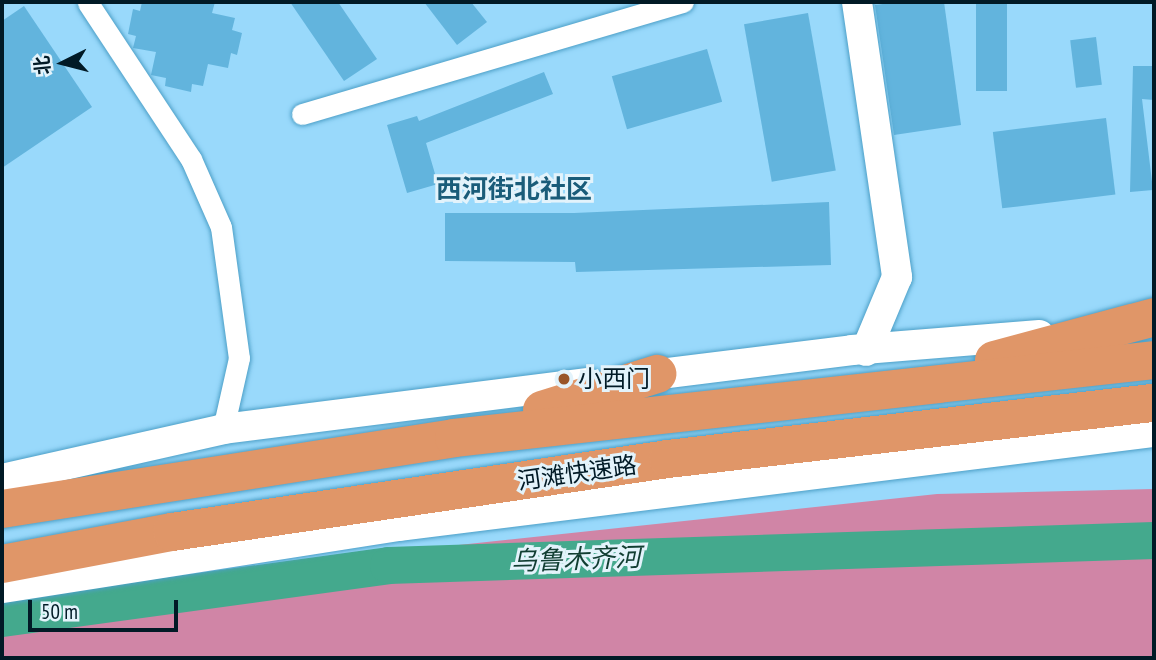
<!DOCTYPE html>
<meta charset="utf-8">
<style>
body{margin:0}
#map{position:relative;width:1156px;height:660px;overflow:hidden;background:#99d9fb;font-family:"PT Sans Narrow","Noto Sans SC",sans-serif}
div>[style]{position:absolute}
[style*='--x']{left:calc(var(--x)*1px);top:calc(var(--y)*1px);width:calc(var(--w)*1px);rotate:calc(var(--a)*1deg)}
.green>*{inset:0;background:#d085a6}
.river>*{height:37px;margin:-18.5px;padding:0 18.5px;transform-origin:18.5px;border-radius:18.5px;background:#44a98d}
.building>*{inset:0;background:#62b4dd;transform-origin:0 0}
.roads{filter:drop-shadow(0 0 2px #4c9fc7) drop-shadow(0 0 2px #4c9fc7)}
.street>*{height:21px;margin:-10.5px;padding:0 10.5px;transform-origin:10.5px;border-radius:10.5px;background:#fff}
.secondary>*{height:30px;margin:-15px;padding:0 15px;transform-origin:15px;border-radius:15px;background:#fff}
.highway>*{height:38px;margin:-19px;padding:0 19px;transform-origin:19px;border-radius:19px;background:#e09668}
.dots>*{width:19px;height:19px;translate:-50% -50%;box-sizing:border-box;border:4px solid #e3f3fb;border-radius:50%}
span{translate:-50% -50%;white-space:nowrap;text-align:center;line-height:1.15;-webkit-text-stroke:6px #e3f3fb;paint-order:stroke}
.poi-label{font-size:24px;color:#011a26}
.left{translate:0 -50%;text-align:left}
.street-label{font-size:24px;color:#011a26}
.neighbourhood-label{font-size:26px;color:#1a5c79;font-weight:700}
.water-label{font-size:26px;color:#113e32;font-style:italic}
.frame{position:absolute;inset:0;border:4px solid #011a26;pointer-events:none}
.north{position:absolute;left:28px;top:28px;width:70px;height:70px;-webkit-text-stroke:5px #e3f3fb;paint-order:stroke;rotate:264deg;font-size:19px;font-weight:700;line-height:28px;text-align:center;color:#011a26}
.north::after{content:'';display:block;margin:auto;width:24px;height:32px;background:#011a26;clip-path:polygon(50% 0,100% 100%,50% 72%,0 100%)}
.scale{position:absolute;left:28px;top:600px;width:150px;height:32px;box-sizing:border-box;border:4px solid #011a26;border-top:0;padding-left:9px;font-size:21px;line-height:24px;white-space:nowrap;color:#011a26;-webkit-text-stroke:5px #e3f3fb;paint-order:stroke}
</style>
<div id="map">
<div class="green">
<div style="clip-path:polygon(1154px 489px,1154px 658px,2px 658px,2px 615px,347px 557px,937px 494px)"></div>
</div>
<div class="river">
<div style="--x:2;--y:618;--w:390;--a:-7.8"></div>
<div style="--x:388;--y:565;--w:766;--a:-1.87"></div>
</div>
<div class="building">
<div style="clip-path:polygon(142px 2px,215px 2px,212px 13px,235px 18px,232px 30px,242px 33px,237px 55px,231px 53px,228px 68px,208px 64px,203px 86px,192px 84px,191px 92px,165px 86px,166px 78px,151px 75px,156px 52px,133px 48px,136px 36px,128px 34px,133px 9px,140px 11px)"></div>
<div style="clip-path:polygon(290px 2px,338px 2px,377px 59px,344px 81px)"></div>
<div style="clip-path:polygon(424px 2px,471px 2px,487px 22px,457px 45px)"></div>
<div style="clip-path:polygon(898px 2px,944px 2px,961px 125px,894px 135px,875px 5px)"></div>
<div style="left:976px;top:2px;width:31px;height:89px"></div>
<div style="clip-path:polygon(24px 6px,92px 107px,2px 168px,2px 21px)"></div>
<div style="left:808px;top:13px;width:160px;height:65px;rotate:80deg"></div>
<div style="left:1096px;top:37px;width:48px;height:26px;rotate:83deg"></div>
<div style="left:707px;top:49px;width:55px;height:99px;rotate:74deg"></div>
<div style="clip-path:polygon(1133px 66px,1154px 66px,1154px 100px,1142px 99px,1153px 190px,1130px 192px)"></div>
<div style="clip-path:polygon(544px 72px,553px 94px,426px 143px,438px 184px,407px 193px,387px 125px,417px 116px,419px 121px)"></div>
<div style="left:1106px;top:118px;width:77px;height:114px;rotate:83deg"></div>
<div style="clip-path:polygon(829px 202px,831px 265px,576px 272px,575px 262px,445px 261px,445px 213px,574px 213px)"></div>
</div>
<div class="roads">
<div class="street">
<div style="--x:88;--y:3;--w:187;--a:56.6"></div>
<div style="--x:191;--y:159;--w:74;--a:66.2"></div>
<div style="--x:221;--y:227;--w:132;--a:82.2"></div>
<div style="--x:239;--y:358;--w:73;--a:102.7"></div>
<div style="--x:302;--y:114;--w:397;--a:-16.4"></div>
</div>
<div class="secondary">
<div style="--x:857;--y:2;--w:278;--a:81.7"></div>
<div style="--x:897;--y:277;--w:80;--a:112.7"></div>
<div style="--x:636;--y:377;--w:218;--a:-7.1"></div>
<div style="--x:852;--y:350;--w:188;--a:-4.6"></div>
<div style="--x:2;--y:479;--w:227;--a:-12.7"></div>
<div style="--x:223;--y:429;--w:367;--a:-7.2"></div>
<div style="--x:2;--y:588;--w:401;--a:-8.9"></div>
<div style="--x:398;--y:526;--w:762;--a:-7.09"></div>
</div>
<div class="highway">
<div style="--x:994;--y:360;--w:166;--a:-15"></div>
<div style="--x:542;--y:410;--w:121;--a:-17.4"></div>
<div style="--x:2;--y:509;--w:458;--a:-8.9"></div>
<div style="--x:454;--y:438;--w:704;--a:-6.36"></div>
<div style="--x:2;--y:564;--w:173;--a:-10.7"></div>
<div style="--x:172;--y:532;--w:501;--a:-8.37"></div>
<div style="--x:668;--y:459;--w:489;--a:-6.6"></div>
</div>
</div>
<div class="dots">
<div style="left:564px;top:379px;background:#995528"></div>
</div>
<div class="poi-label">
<span class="left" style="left:578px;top:379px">小西门</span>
</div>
<div class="street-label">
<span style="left:577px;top:473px;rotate:-8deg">河滩快速路</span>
</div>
<div class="neighbourhood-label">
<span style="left:514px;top:189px">西河街北社区</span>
</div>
<div class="water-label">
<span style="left:576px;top:559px;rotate:-2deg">乌鲁木齐河</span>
</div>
<div class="frame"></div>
<div class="north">北</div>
<div class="scale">50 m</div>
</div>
